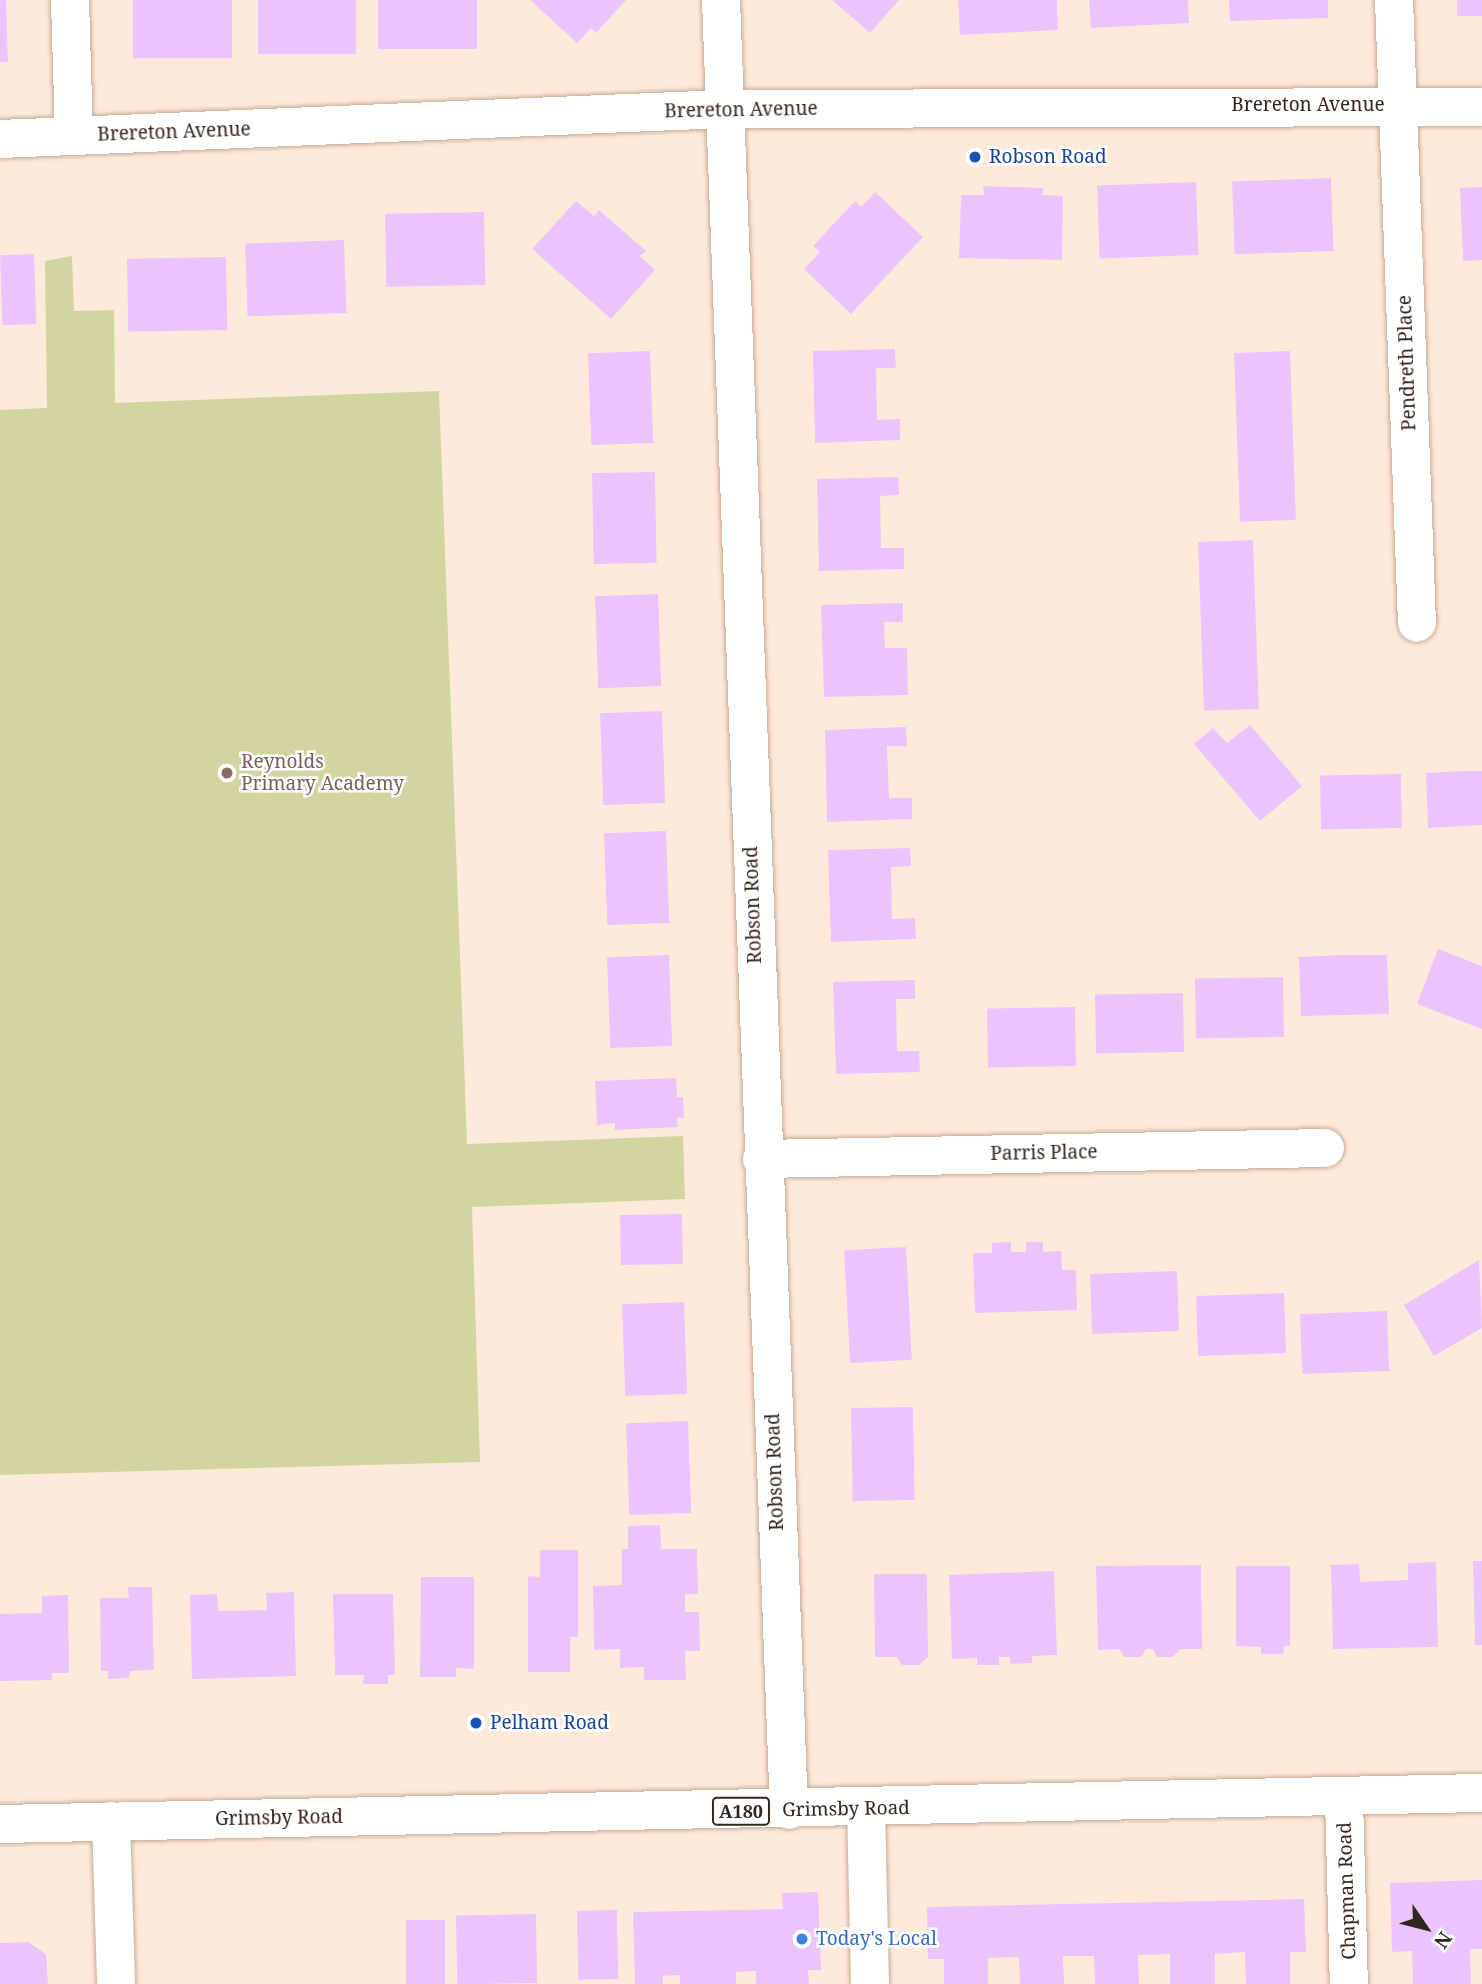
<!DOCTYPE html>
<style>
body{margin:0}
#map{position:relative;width:1482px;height:1984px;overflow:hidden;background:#feeada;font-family:"Noto Serif",serif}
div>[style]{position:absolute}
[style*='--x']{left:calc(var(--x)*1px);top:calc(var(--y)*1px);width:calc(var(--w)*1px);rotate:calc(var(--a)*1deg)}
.green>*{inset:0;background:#d1d5a0}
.building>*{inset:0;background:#eac5fd;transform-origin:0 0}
.roads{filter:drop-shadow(0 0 2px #c2ab97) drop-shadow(0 0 2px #c2ab97)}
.street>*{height:38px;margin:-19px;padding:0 19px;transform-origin:19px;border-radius:19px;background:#fff}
.primary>*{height:38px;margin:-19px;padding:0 19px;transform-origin:19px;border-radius:19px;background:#fff}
.dots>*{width:19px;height:19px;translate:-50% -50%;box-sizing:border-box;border:4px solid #fff;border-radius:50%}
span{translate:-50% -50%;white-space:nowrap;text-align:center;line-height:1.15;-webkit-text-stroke:5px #fff;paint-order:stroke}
.shield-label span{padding:2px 5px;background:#fff;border:2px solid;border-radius:5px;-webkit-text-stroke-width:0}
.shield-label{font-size:18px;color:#30271f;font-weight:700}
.street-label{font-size:19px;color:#30271f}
.transit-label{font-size:19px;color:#164399}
.left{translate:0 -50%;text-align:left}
.education-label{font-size:19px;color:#785e54}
.shop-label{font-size:19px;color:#366cbe}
.north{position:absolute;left:1391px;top:1893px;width:70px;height:70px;-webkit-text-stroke:5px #fff;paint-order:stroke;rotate:125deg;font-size:19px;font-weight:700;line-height:28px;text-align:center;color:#30271f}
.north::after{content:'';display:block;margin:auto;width:24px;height:32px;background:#30271f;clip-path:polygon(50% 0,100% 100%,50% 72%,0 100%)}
</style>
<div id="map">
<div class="green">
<div style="clip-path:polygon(72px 256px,74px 311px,114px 310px,115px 403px,439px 391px,467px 1144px,683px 1136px,685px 1199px,472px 1207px,480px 1462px,0 1475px,0 410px,47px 408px,45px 261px)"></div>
</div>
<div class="building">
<div style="clip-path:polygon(0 0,6px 0,8px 62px,0 62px)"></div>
<div style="left:133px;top:0;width:99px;height:58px"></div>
<div style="left:258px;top:0;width:98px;height:54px"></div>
<div style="left:378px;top:0;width:99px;height:49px"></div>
<div style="clip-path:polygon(530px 0,626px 0,596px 33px,591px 28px,577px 43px)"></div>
<div style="clip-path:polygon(832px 0,899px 0,870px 33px)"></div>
<div style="clip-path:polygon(958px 0,1057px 0,1058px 30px,960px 35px)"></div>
<div style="clip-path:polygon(1089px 0,1188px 0,1189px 23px,1091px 28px)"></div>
<div style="clip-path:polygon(1229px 0,1328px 0,1328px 18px,1230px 21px)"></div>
<div style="left:1457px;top:0;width:25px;height:16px"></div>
<div style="left:1331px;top:178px;width:73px;height:99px;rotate:88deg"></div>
<div style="left:1196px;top:182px;width:73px;height:99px;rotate:88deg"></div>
<div style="clip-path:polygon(983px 186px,1043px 188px,1043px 195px,1063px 196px,1062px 260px,959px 258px,961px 195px,984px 195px)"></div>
<div style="clip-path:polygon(1482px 187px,1482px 260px,1463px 261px,1460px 188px)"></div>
<div style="clip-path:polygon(875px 192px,923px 237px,851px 314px,804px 269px,820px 252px,813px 246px,855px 201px,861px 207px)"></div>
<div style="clip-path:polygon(576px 201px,594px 216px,599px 210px,646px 251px,640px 256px,655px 270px,611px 319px,532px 249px)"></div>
<div style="left:484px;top:212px;width:73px;height:99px;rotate:89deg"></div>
<div style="left:344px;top:240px;width:73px;height:99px;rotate:88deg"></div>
<div style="left:34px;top:254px;width:70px;height:34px;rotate:88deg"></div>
<div style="left:226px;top:257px;width:73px;height:99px;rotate:89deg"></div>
<div style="clip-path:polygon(895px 349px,896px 368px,876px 368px,877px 420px,900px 419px,900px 440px,815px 443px,813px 351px)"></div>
<div style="left:650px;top:351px;width:92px;height:62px;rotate:88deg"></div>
<div style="left:1290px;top:351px;width:169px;height:56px;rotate:88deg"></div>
<div style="left:655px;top:472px;width:91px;height:63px;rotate:89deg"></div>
<div style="clip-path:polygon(898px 477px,899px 495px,880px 496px,881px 548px,904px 548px,904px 569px,819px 571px,817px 479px)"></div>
<div style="left:1253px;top:540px;width:169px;height:55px;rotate:88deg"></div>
<div style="left:658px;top:594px;width:92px;height:63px;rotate:88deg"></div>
<div style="clip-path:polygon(903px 603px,903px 622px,884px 622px,885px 648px,907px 648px,908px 695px,824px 697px,821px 605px)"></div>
<div style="left:662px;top:711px;width:92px;height:62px;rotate:88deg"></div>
<div style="clip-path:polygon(1250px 725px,1302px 786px,1260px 821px,1194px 744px,1213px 728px,1227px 743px)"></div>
<div style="clip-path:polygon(906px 727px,907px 746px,887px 746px,889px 798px,912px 798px,912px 819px,827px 822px,825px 730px)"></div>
<div style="clip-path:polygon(1465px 771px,1482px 771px,1482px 825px,1428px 828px,1426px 773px)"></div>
<div style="left:1401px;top:774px;width:54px;height:81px;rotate:89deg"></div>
<div style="left:666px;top:831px;width:92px;height:62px;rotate:88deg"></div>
<div style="clip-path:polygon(910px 848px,911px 866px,891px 867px,892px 919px,915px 918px,916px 939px,831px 942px,828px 850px)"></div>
<div style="clip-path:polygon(1438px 949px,1482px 966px,1482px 1029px,1417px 1004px)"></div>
<div style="left:669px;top:955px;width:91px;height:62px;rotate:88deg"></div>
<div style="clip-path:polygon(1343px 955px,1387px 955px,1389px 1014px,1301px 1016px,1299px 957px)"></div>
<div style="left:1283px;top:977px;width:60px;height:88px;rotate:89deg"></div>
<div style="clip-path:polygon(915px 980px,915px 999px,896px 999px,897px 1051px,919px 1051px,920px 1072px,836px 1074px,833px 982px)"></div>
<div style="left:1183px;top:993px;width:59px;height:88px;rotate:89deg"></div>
<div style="left:1075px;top:1007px;width:59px;height:88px;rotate:89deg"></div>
<div style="clip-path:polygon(676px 1078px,677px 1097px,683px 1097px,684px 1118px,677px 1118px,678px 1127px,615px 1130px,615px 1123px,597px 1125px,595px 1081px)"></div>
<div style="left:682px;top:1214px;width:50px;height:62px;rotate:89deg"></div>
<div style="clip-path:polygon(1011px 1242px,1011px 1252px,1026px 1252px,1026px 1242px,1043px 1242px,1043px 1252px,1061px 1251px,1062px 1270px,1076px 1270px,1077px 1310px,975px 1313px,973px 1253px,992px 1253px,992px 1243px)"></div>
<div style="left:906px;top:1247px;width:113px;height:62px;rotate:87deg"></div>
<div style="clip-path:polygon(1479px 1260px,1482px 1328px,1434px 1356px,1404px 1305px)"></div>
<div style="left:1177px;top:1271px;width:60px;height:87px;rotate:88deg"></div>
<div style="left:1284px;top:1293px;width:60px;height:88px;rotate:88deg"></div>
<div style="left:684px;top:1302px;width:92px;height:62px;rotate:88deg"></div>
<div style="left:1387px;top:1311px;width:60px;height:87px;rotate:88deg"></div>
<div style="left:913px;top:1407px;width:93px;height:62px;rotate:89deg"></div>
<div style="left:688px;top:1421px;width:92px;height:62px;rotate:88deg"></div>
<div style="clip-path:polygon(660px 1525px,661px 1549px,697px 1549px,698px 1594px,685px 1594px,685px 1612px,699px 1612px,700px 1651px,685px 1651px,686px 1680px,644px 1680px,644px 1667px,620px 1668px,620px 1649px,594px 1650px,593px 1586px,622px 1585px,622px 1549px,628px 1549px,628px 1526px)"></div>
<div style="clip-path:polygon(540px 1550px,578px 1550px,578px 1637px,570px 1637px,570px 1672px,528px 1672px,528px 1576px,540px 1577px)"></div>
<div style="clip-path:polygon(1473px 1561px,1482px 1561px,1482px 1645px,1475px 1645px)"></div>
<div style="clip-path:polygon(1436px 1562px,1438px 1647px,1333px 1649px,1331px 1565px,1359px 1564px,1360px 1582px,1408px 1580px,1408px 1563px)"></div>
<div style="clip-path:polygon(1201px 1565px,1202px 1649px,1180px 1649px,1173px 1657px,1157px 1657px,1153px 1649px,1146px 1649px,1141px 1657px,1124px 1657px,1119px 1649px,1098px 1650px,1096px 1566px)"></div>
<div style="clip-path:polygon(1236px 1566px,1290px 1566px,1290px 1646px,1284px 1646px,1283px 1654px,1261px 1654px,1261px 1647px,1236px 1646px)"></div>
<div style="clip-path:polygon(1054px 1571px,1057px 1655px,1032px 1656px,1032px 1663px,1010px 1664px,1010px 1657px,999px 1657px,999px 1665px,977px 1665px,977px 1658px,952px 1659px,949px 1575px)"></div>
<div style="clip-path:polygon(874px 1574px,927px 1574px,928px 1657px,919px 1665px,902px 1665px,897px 1657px,875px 1657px)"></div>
<div style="clip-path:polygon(421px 1577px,474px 1577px,474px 1669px,456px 1668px,456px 1677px,420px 1677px)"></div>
<div style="clip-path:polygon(128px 1587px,152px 1587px,154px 1670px,130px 1671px,129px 1678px,108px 1679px,108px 1671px,101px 1671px,100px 1598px,129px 1598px)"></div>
<div style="clip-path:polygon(294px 1592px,296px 1676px,192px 1679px,190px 1595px,217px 1594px,218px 1611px,267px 1610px,266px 1593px)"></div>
<div style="clip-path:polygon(333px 1594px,393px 1594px,395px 1675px,388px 1675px,388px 1684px,363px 1684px,364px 1675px,335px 1675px)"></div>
<div style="clip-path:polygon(68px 1595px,69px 1673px,52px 1673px,52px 1680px,0 1681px,0 1614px,42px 1613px,42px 1596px)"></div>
<div style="clip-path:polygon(1482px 1880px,1482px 1949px,1470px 1949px,1471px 1984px,1413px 1984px,1412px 1951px,1392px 1952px,1390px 1883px)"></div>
<div style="clip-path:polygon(818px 1892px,821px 1970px,808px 1970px,809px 1984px,756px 1984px,756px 1971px,736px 1972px,736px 1984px,680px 1984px,680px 1975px,663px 1976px,663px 1984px,635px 1984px,633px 1912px,783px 1909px,782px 1893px)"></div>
<div style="clip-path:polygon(1304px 1899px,1306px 1952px,1290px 1952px,1290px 1984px,1246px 1984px,1245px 1952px,1215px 1954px,1215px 1984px,1170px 1984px,1170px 1954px,1138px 1955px,1139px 1984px,1095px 1984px,1094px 1956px,1063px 1956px,1064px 1984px,1020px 1984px,1019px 1957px,988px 1958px,988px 1984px,944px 1984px,944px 1959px,928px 1959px,927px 1907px)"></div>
<div style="left:617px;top:1910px;width:69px;height:40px;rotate:89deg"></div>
<div style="left:536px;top:1914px;width:69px;height:80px;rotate:89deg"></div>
<div style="left:445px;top:1920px;width:64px;height:39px;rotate:90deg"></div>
<div style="clip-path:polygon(28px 1942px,46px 1954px,48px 1984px,0 1984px,0 1943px)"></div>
</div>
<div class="roads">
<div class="street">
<div style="--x:70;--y:0;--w:136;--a:88.3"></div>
<div style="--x:721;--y:0;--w:1811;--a:87.85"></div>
<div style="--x:1394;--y:0;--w:623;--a:87.89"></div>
<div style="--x:0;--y:139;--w:725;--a:-2.37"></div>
<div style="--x:724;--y:109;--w:758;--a:-0.15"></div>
<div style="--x:762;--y:1159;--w:563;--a:-1.12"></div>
<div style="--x:1344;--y:1798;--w:186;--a:88.5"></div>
<div style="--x:866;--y:1808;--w:176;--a:88.7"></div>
<div style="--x:111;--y:1821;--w:163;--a:88.2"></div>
</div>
<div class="primary">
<div style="--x:0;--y:1824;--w:1482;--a:-1.2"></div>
</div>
</div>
<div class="dots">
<div style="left:975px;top:157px;background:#1a4fb4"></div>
<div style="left:227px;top:773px;background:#8d6e63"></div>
<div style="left:476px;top:1723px;background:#1a4fb4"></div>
<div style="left:802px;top:1939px;background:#3f7fe0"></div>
</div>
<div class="shield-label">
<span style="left:741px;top:1811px">A180</span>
</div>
<div class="street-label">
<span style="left:1308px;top:105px">Brereton Avenue</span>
<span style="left:741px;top:110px;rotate:-1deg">Brereton Avenue</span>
<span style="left:174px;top:132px;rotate:-2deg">Brereton Avenue</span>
<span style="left:1407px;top:363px;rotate:-92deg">Pendreth Place</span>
<span style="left:753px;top:905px;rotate:-92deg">Robson Road</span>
<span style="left:1044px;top:1153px;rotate:-1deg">Parris Place</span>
<span style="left:775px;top:1472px;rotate:-92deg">Robson Road</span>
<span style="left:846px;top:1809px;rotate:-1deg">Grimsby Road</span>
<span style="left:279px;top:1818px;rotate:-1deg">Grimsby Road</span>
<span style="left:1347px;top:1891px;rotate:-92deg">Chapman Road</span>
</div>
<div class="transit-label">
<span class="left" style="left:989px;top:157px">Robson Road</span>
<span class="left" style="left:490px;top:1723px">Pelham Road</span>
</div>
<div class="education-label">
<span class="left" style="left:241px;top:773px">Reynolds<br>Primary Academy</span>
</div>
<div class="shop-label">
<span class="left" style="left:816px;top:1939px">Today's Local</span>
</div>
<div class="north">N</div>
</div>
